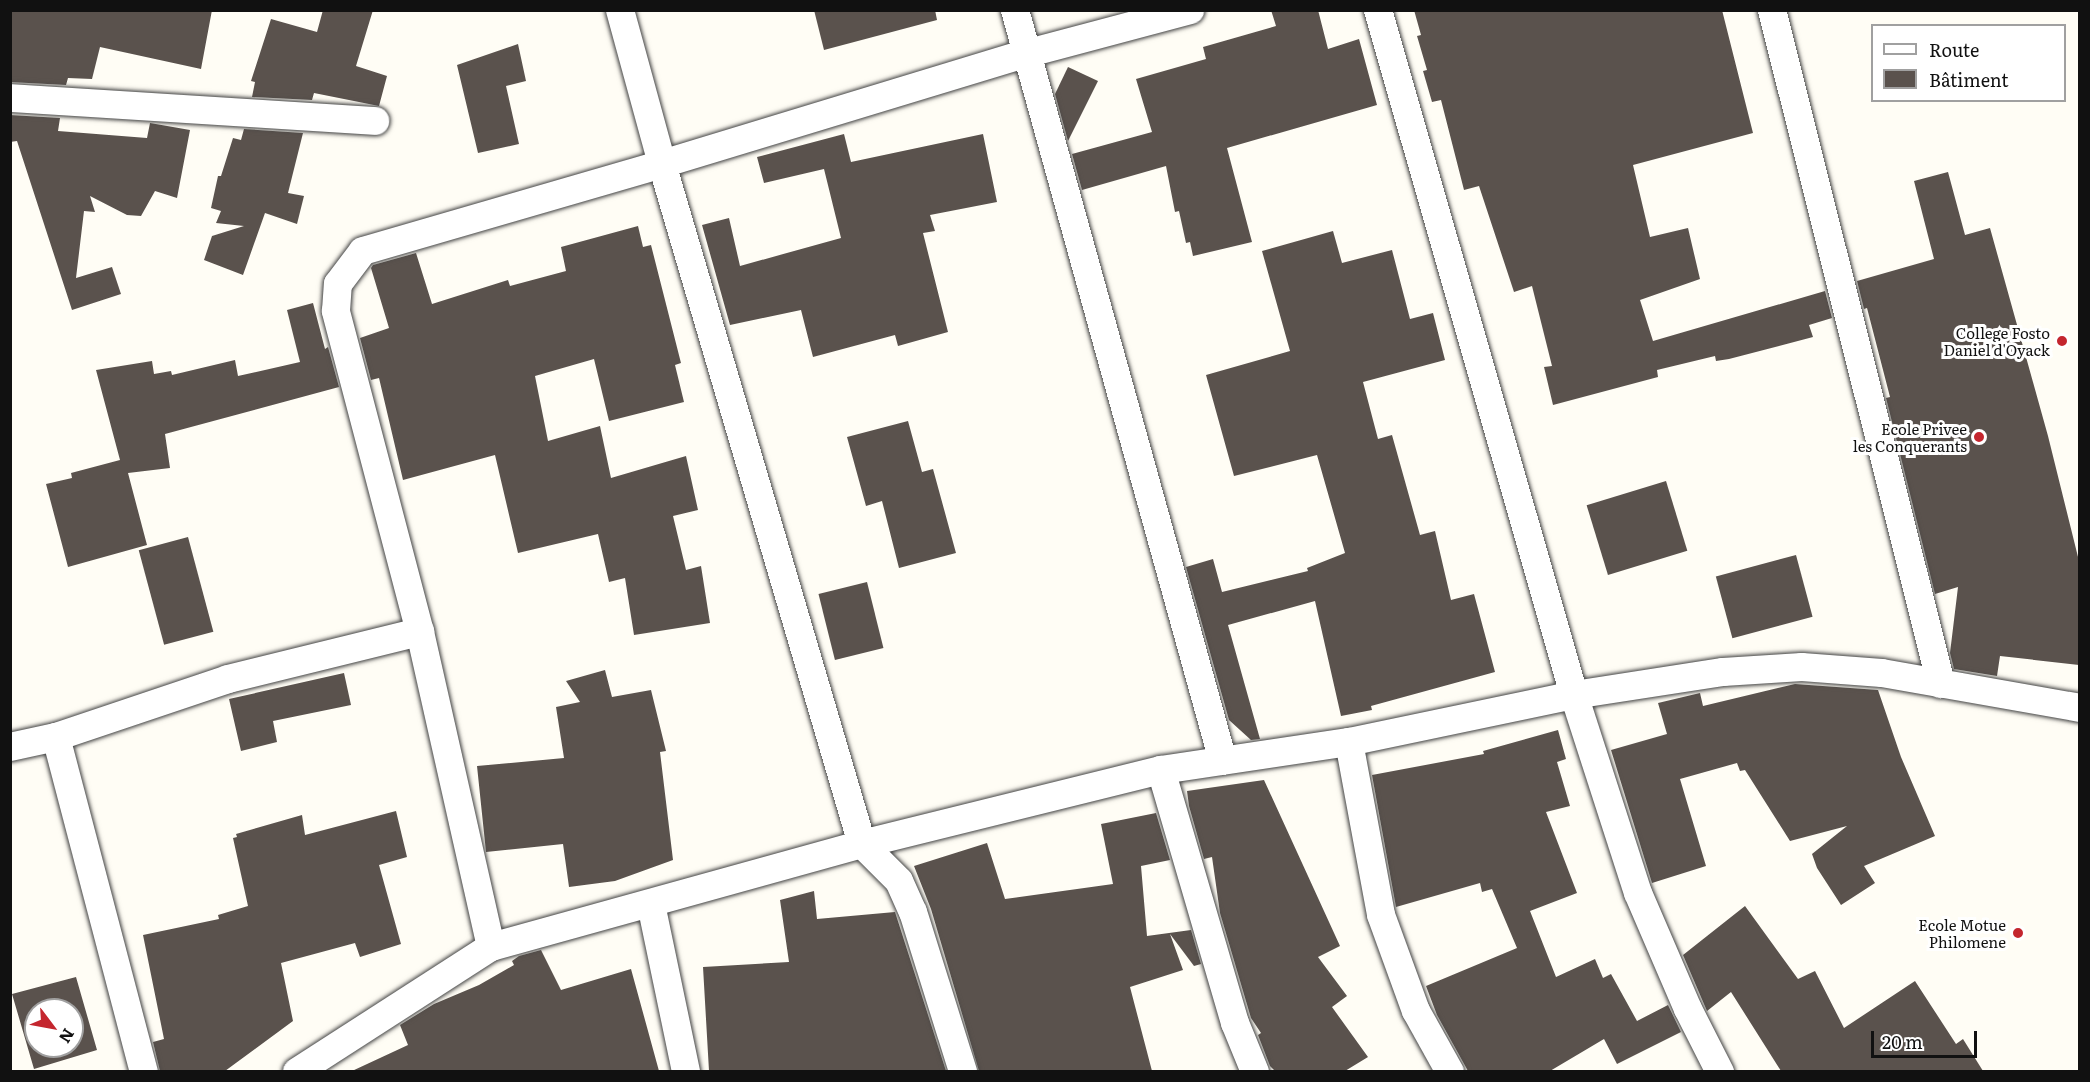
<!DOCTYPE html>
<meta charset="utf-8">
<style>
body{margin:0}
#map{position:relative;width:2090px;height:1082px;overflow:hidden;background:#fffdf5;font-family:Literata,serif}
div>[style]{position:absolute}
[style*='--x']{left:calc(var(--x)*1px);top:calc(var(--y)*1px);width:calc(var(--w)*1px);rotate:calc(var(--a)*1deg)}
.building>*{inset:0;background:#5a524d;transform-origin:0 0}
.roads{filter:drop-shadow(0 0 2px #444) drop-shadow(0 0 2px #444)}
.minor>*{height:28px;margin:-14px;padding:0 14px;transform-origin:14px;border-radius:14px;background:#fff}
.dots>*{width:16px;height:16px;translate:-50% -50%;box-sizing:border-box;border:3px solid #fff;border-radius:50%}
span{translate:-50% -50%;white-space:nowrap;text-align:center;line-height:1.15;-webkit-text-stroke:6px #fff;paint-order:stroke}
.poi-label{font-size:15px;color:#111}
.right{translate:-100% -50%;text-align:right}
.frame{position:absolute;inset:0;border:12px solid #111;pointer-events:none}
.legend{position:absolute;left:1871px;top:24px;width:195px;height:78px;box-sizing:border-box;background:#fff;border:2px solid #a0a0a0;margin:0;padding:8px 10px;list-style:none;font-size:18px;color:#111}
.legend li{display:flex;align-items:center;gap:12px;height:30px}
.legend b{width:30px;border:2px solid #a0a0a0}
.north{position:absolute;left:24px;top:998px;width:60px;height:60px;box-sizing:border-box;background:#fff;border:2px solid #a0a0a0;border-radius:50%;rotate:122deg;font-size:16px;font-weight:700;line-height:24px;text-align:center;color:#111}
.north::after{content:'';display:block;margin:auto;width:21px;height:27px;background:#c4262e;clip-path:polygon(50% 0,100% 100%,50% 72%,0 100%)}
.scale{position:absolute;left:1871px;top:1031px;width:106px;height:27px;box-sizing:border-box;border:3px solid #111;border-top:0;padding-left:8px;font-size:18px;line-height:21px;white-space:nowrap;color:#111;-webkit-text-stroke:4px #fff;paint-order:stroke}
</style>
<div id="map">
<div class="building">
<div style="clip-path:polygon(10px 10px,212px 10px,201px 69px,100px 47px,92px 79px,68px 78px,66px 85px,10px 82px)"></div>
<div style="clip-path:polygon(323px 10px,373px 10px,356px 66px,387px 76px,379px 106px,314px 93px,312px 100px,252px 97px,255px 82px,251px 81px,271px 19px,317px 32px)"></div>
<div style="clip-path:polygon(814px 10px,935px 10px,937px 20px,824px 50px)"></div>
<div style="clip-path:polygon(1271px 10px,1318px 10px,1328px 49px,1359px 39px,1377px 105px,1227px 148px,1252px 242px,1193px 256px,1190px 242px,1186px 243px,1179px 211px,1175px 212px,1166px 166px,1082px 190px,1072px 154px,1152px 132px,1136px 79px,1206px 59px,1203px 47px,1276px 26px)"></div>
<div style="clip-path:polygon(1414px 10px,1722px 10px,1753px 133px,1633px 165px,1650px 237px,1688px 228px,1700px 279px,1640px 300px,1653px 341px,1825px 291px,1832px 318px,1809px 325px,1813px 337px,1729px 359px,1716px 361px,1715px 356px,1657px 370px,1658px 377px,1553px 405px,1544px 367px,1552px 366px,1532px 286px,1514px 292px,1479px 186px,1464px 190px,1441px 100px,1432px 102px,1423px 71px,1427px 70px,1417px 36px,1421px 35px)"></div>
<div style="clip-path:polygon(518px 44px,526px 81px,506px 86px,519px 144px,478px 153px,457px 65px)"></div>
<div style="clip-path:polygon(1068px 67px,1098px 81px,1068px 141px,1055px 94px)"></div>
<div style="clip-path:polygon(10px 115px,60px 118px,58px 131px,147px 138px,150px 123px,190px 130px,177px 198px,155px 191px,141px 216px,127px 215px,90px 196px,95px 212px,84px 211px,76px 278px,112px 267px,121px 294px,72px 310px,17px 141px,10px 142px)"></div>
<div style="clip-path:polygon(244px 129px,303px 133px,288px 193px,304px 196px,297px 224px,265px 213px,243px 275px,204px 260px,212px 236px,244px 226px,216px 223px,221px 211px,211px 208px,218px 176px,221px 176px,233px 138px,241px 140px)"></div>
<div style="clip-path:polygon(844px 134px,851px 162px,983px 134px,997px 202px,930px 215px,935px 231px,923px 233px,948px 332px,898px 346px,895px 335px,813px 357px,801px 310px,730px 325px,702px 225px,729px 218px,740px 266px,841px 238px,824px 169px,764px 183px,757px 157px)"></div>
<div style="clip-path:polygon(1948px 172px,1965px 235px,1990px 228px,2048px 436px,2079px 561px,2079px 665px,2000px 656px,1997px 676px,1954px 669px,1950px 653px,1958px 587px,1935px 594px,1886px 398px,1890px 397px,1867px 308px,1864px 309px,1857px 281px,1934px 259px,1914px 181px)"></div>
<div style="clip-path:polygon(638px 226px,643px 247px,651px 245px,681px 363px,675px 365px,684px 402px,609px 421px,594px 359px,535px 376px,548px 441px,600px 426px,611px 478px,686px 456px,698px 510px,673px 516px,686px 570px,701px 566px,710px 623px,634px 635px,625px 578px,609px 582px,598px 534px,518px 553px,495px 455px,403px 480px,379px 378px,371px 380px,360px 338px,389px 328px,371px 268px,373px 265px,416px 253px,432px 304px,508px 280px,510px 286px,566px 271px,561px 247px)"></div>
<div style="clip-path:polygon(1333px 231px,1342px 263px,1392px 250px,1410px 319px,1433px 313px,1445px 360px,1363px 382px,1378px 439px,1392px 435px,1420px 535px,1435px 531px,1451px 600px,1474px 594px,1495px 672px,1371px 706px,1372px 710px,1341px 716px,1315px 601px,1228px 625px,1260px 739px,1251px 740px,1229px 720px,1186px 567px,1213px 559px,1222px 592px,1308px 571px,1307px 568px,1345px 553px,1317px 455px,1234px 476px,1206px 375px,1290px 351px,1262px 251px)"></div>
<div style="clip-path:polygon(313px 303px,325px 349px,328px 347px,339px 387px,165px 434px,170px 468px,128px 473px,147px 545px,68px 567px,46px 484px,72px 478px,71px 473px,120px 460px,96px 370px,152px 361px,154px 374px,171px 371px,172px 375px,235px 360px,238px 376px,300px 362px,287px 310px)"></div>
<div style="clip-path:polygon(908px 421px,922px 472px,933px 469px,956px 553px,899px 568px,882px 501px,866px 506px,847px 437px)"></div>
<div style="left:1666px;top:481px;width:73px;height:83px;rotate:73deg"></div>
<div style="left:188px;top:537px;width:98px;height:51px;rotate:75deg"></div>
<div style="left:1796px;top:555px;width:64px;height:83px;rotate:75deg"></div>
<div style="left:867px;top:582px;width:68px;height:50px;rotate:76deg"></div>
<div style="clip-path:polygon(605px 670px,612px 697px,651px 690px,666px 751px,660px 752px,673px 860px,615px 881px,569px 887px,563px 844px,486px 852px,477px 766px,564px 758px,556px 707px,580px 702px,566px 681px)"></div>
<div style="clip-path:polygon(344px 673px,351px 705px,273px 721px,277px 742px,241px 751px,229px 699px)"></div>
<div style="clip-path:polygon(1795px 684px,1878px 690px,1901px 757px,1935px 836px,1864px 866px,1875px 883px,1841px 905px,1817px 868px,1812px 854px,1847px 826px,1790px 841px,1745px 770px,1740px 771px,1737px 763px,1680px 779px,1706px 866px,1652px 883px,1611px 750px,1667px 734px,1658px 703px,1700px 693px,1703px 706px)"></div>
<div style="clip-path:polygon(1558px 730px,1566px 759px,1557px 762px,1570px 806px,1546px 812px,1577px 893px,1530px 911px,1556px 977px,1595px 959px,1603px 978px,1611px 974px,1637px 1021px,1668px 1005px,1681px 1032px,1617px 1064px,1604px 1039px,1550px 1071px,1468px 1071px,1437px 1015px,1426px 986px,1517px 948px,1492px 889px,1482px 892px,1480px 883px,1396px 907px,1372px 775px,1484px 754px,1483px 751px)"></div>
<div style="clip-path:polygon(1264px 780px,1340px 946px,1318px 957px,1347px 996px,1332px 1007px,1368px 1057px,1345px 1071px,1275px 1071px,1270px 1066px,1258px 1035px,1261px 1033px,1251px 1018px,1220px 913px,1212px 857px,1204px 859px,1189px 806px,1187px 791px)"></div>
<div style="clip-path:polygon(396px 811px,407px 857px,379px 865px,401px 944px,360px 957px,355px 943px,281px 963px,293px 1021px,225px 1071px,160px 1071px,153px 1042px,164px 1039px,143px 935px,219px 919px,218px 915px,248px 906px,233px 838px,237px 837px,236px 834px,302px 815px,305px 835px)"></div>
<div style="clip-path:polygon(1156px 813px,1170px 860px,1141px 866px,1147px 936px,1191px 930px,1201px 964px,1194px 966px,1170px 934px,1183px 970px,1130px 987px,1152px 1071px,979px 1071px,931px 909px,914px 866px,987px 843px,1005px 899px,1113px 884px,1101px 824px)"></div>
<div style="clip-path:polygon(814px 891px,817px 919px,895px 912px,946px 1071px,709px 1071px,703px 967px,789px 962px,780px 900px)"></div>
<div style="clip-path:polygon(1745px 906px,1798px 979px,1815px 971px,1844px 1028px,1915px 981px,1956px 1044px,1963px 1039px,1983px 1071px,1781px 1071px,1731px 992px,1707px 1011px,1683px 955px)"></div>
<div style="clip-path:polygon(541px 950px,561px 990px,631px 969px,659px 1071px,352px 1071px,408px 1045px,400px 1025px,434px 1004px,479px 985px,514px 965px,512px 961px,519px 956px)"></div>
<div style="clip-path:polygon(evenodd,76px 977px,97px 1050px,34px 1069px,12px 994px,76px 977px,36px 1010px,72px 1010px,72px 1046px,36px 1046px,36px 1010px)"></div>
</div>
<div class="roads">
<div class="minor">
<div style="--x:620;--y:10;--w:160;--a:74.7"></div>
<div style="--x:662;--y:164;--w:709;--a:73.61"></div>
<div style="--x:862;--y:844;--w:52;--a:45"></div>
<div style="--x:899;--y:881;--w:34;--a:66"></div>
<div style="--x:913;--y:912;--w:168;--a:72.6"></div>
<div style="--x:1015;--y:10;--w:779;--a:74.52"></div>
<div style="--x:1378;--y:10;--w:712;--a:74.03"></div>
<div style="--x:1574;--y:695;--w:208;--a:72.1"></div>
<div style="--x:1638;--y:893;--w:126;--a:66.7"></div>
<div style="--x:1688;--y:1009;--w:71;--a:63.1"></div>
<div style="--x:1772;--y:10;--w:695;--a:75.92"></div>
<div style="--x:10;--y:98;--w:366;--a:3.6"></div>
<div style="--x:56;--y:737;--w:346;--a:75.3"></div>
<div style="--x:1349;--y:742;--w:176;--a:79.5"></div>
<div style="--x:1381;--y:915;--w:102;--a:70"></div>
<div style="--x:1416;--y:1011;--w:70;--a:60.9"></div>
<div style="--x:10;--y:747;--w:47;--a:-12.3"></div>
<div style="--x:56;--y:737;--w:182;--a:-18.6"></div>
<div style="--x:228;--y:679;--w:198;--a:-13.8"></div>
<div style="--x:1161;--y:770;--w:264;--a:73.7"></div>
<div style="--x:1235;--y:1023;--w:53;--a:67.8"></div>
<div style="--x:651;--y:904;--w:172;--a:78.2"></div>
<div style="--x:491;--y:947;--w:323;--a:-102.7"></div>
<div style="--x:420;--y:632;--w:332;--a:-104.7"></div>
<div style="--x:336;--y:311;--w:27;--a:-86"></div>
<div style="--x:338;--y:284;--w:41;--a:-52.9"></div>
<div style="--x:363;--y:251;--w:311;--a:-16.2"></div>
<div style="--x:662;--y:164;--w:379;--a:-16.9"></div>
<div style="--x:1025;--y:54;--w:171;--a:-14.9"></div>
<div style="--x:297;--y:1072;--w:231;--a:-32.8"></div>
<div style="--x:491;--y:947;--w:385;--a:-15.5"></div>
<div style="--x:862;--y:844;--w:308;--a:-13.9"></div>
<div style="--x:1161;--y:770;--w:190;--a:-8.5"></div>
<div style="--x:1349;--y:742;--w:230;--a:-11.8"></div>
<div style="--x:1574;--y:695;--w:151;--a:-8.8"></div>
<div style="--x:1723;--y:672;--w:79;--a:-3.6"></div>
<div style="--x:1802;--y:667;--w:80;--a:4.3"></div>
<div style="--x:1882;--y:673;--w:201;--a:10"></div>
</div>
</div>
<div class="dots">
<div style="left:2062px;top:341px;background:#c4262e"></div>
<div style="left:1979px;top:437px;background:#c4262e"></div>
<div style="left:2018px;top:933px;background:#c4262e"></div>
</div>
<div class="poi-label">
<span class="right" style="left:2050px;top:341px">College Fosto<br>Daniel d'Oyack</span>
<span class="right" style="left:1967px;top:437px">Ecole Privee<br>les Conquerants</span>
<span class="right" style="left:2006px;top:933px">Ecole Motue<br>Philomene</span>
</div>
<div class="frame"></div>
<ul class="legend">
<li><b style="height:8px;background:#fff"></b>Route</li>
<li><b style="height:16px;background:#5a524d"></b>Bâtiment</li>
</ul>
<div class="north">N</div>
<div class="scale">20 m</div>
</div>
